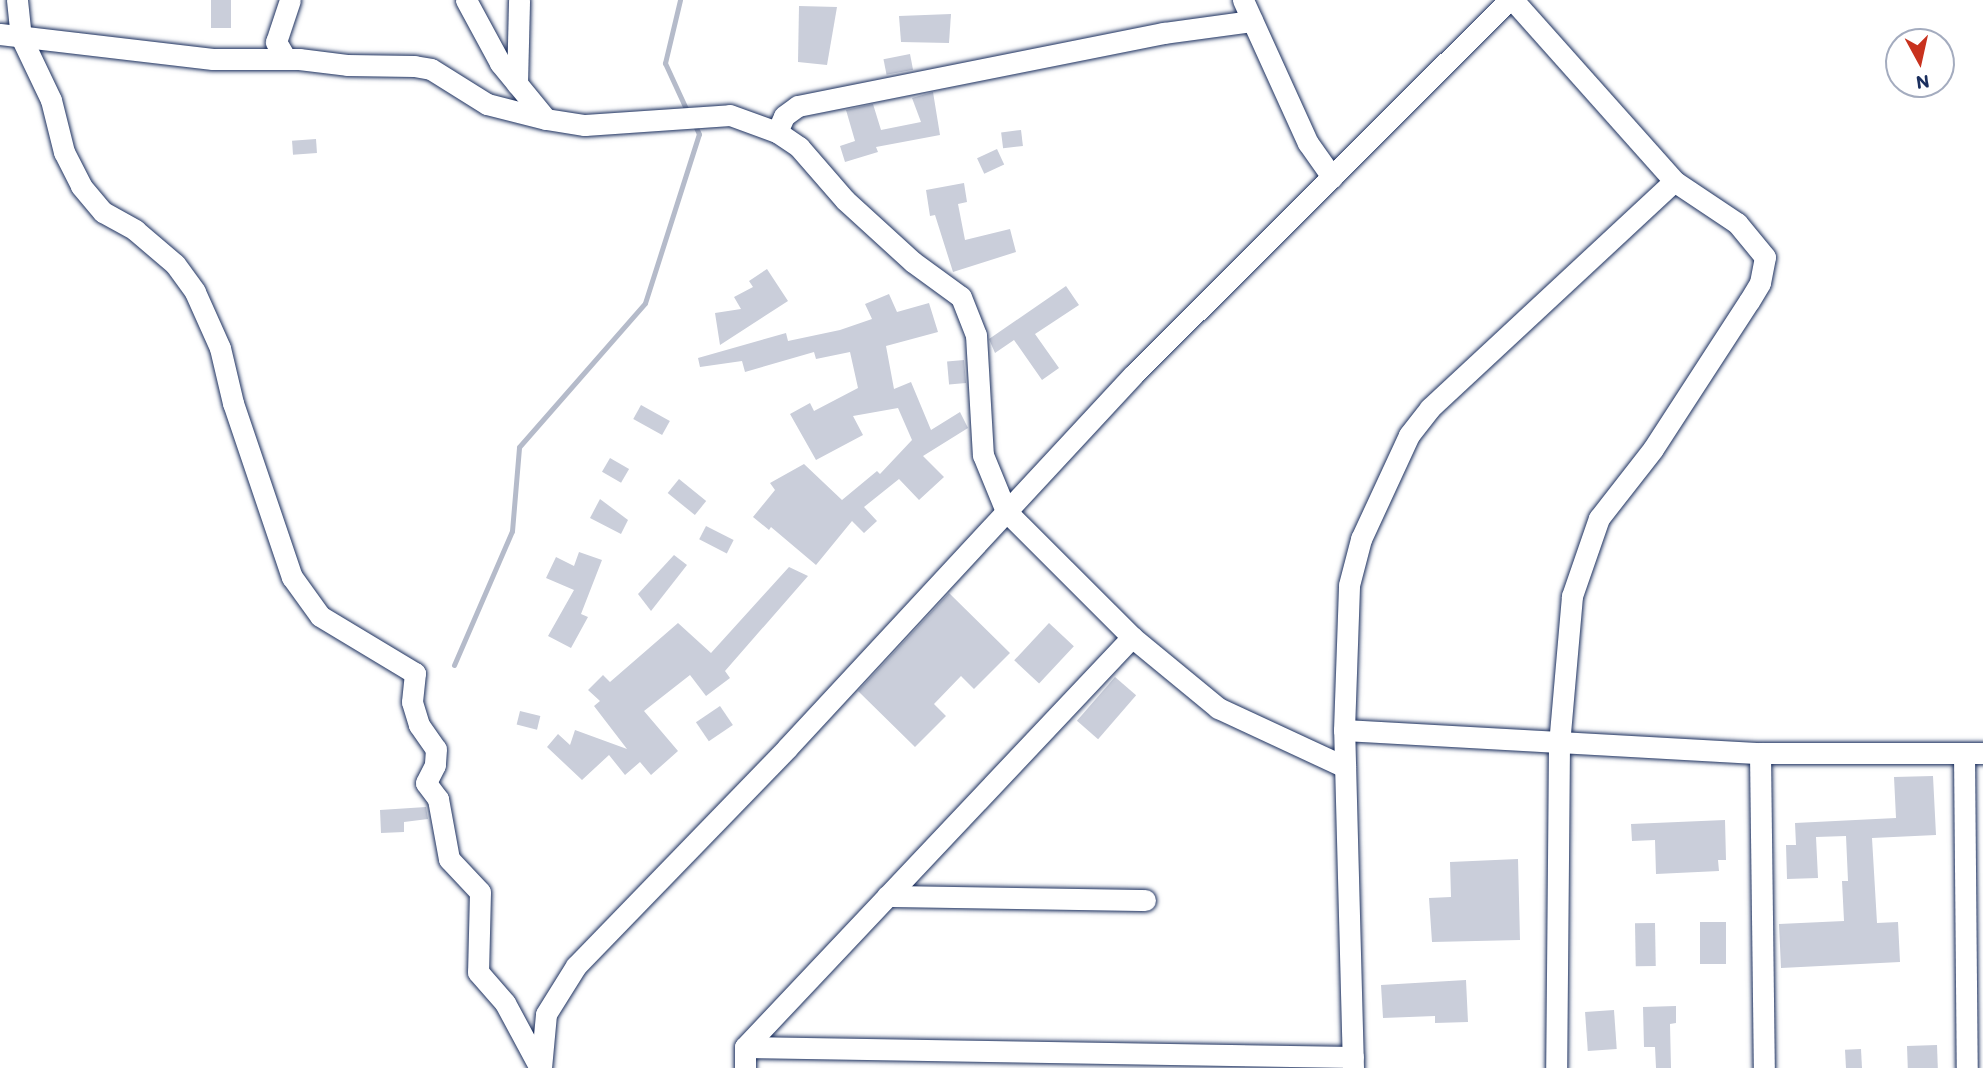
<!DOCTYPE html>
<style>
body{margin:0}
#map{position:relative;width:1983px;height:1068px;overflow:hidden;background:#fff;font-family:Itim,sans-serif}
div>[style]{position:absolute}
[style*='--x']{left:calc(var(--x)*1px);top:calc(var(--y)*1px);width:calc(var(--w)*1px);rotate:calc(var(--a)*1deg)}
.stream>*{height:5px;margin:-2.5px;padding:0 2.5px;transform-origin:2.5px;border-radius:2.5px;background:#b5bbca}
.building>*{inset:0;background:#caceda;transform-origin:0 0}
.roads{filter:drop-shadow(0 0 2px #1b2f5e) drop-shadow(0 0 2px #1b2f5e)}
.minor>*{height:21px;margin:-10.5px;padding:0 10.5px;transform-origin:10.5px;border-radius:10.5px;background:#fff}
span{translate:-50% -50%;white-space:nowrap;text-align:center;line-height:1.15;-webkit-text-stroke:5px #fff;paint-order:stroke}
.north{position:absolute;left:1885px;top:28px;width:70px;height:70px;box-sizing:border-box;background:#fff;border:2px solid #a4acbf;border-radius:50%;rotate:172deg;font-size:19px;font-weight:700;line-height:28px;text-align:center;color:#1b2f5e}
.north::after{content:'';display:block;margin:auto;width:24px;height:32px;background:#c8321e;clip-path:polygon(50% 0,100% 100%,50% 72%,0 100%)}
</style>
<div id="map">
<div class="stream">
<div style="--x:680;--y:0;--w:65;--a:103.4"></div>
<div style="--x:665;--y:63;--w:55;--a:65.3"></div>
<div style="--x:454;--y:665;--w:146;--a:-66.6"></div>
<div style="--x:512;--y:531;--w:84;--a:-85.2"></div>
<div style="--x:519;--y:447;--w:191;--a:-48.8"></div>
<div style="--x:645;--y:303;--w:177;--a:-72.3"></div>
<div style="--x:699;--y:134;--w:14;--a:-115"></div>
</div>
<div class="building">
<div style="left:211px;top:0;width:20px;height:28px"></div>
<div style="clip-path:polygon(799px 6px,837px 7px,827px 65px,798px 62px)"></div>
<div style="clip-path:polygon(951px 14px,949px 43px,901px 42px,899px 16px)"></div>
<div style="left:910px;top:54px;width:16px;height:27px;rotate:79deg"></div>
<div style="clip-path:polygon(933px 92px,940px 135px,876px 147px,878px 152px,845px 162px,840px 146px,855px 141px,846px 110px,873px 104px,881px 130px,921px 122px,912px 98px)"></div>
<div style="left:1021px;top:130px;width:16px;height:20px;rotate:83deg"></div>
<div style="left:316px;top:139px;width:14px;height:24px;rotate:86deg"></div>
<div style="left:997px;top:149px;width:17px;height:22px;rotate:65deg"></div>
<div style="clip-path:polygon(964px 183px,967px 202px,958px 204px,965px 240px,1010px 229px,1016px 252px,953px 272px,935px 215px,930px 216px,926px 190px)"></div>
<div style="clip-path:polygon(767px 269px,788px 301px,720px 345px,715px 313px,741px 309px,734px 297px,753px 287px,749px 281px)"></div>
<div style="clip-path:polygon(1066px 286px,1079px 305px,1035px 334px,1059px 368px,1042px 380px,1014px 340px,995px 353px,989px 339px)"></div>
<div style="clip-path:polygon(889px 294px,897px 312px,929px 303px,938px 332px,886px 346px,894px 389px,911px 382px,931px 430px,960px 412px,968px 428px,923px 456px,944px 477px,919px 500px,899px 479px,864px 507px,877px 521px,864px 533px,852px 521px,816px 565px,771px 527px,769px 530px,753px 517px,775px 490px,770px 483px,804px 464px,842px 500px,877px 471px,880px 474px,912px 440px,898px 408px,853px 416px,863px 435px,816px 460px,790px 414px,810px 403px,814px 411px,858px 388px,850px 352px,816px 359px,814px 352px,745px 372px,742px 361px,700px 367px,698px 358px,786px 333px,788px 341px,840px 330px,872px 319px,865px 304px)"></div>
<div style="left:964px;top:360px;width:23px;height:17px;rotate:85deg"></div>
<div style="left:641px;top:405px;width:33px;height:16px;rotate:29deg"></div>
<div style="left:610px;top:458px;width:22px;height:16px;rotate:30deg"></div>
<div style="left:679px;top:479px;width:35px;height:18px;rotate:39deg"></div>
<div style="clip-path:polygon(600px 499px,628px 520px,621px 534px,590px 518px)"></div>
<div style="left:706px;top:526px;width:31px;height:15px;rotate:27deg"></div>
<div style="clip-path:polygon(579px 552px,602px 560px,581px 614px,588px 617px,571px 648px,548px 636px,574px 590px,546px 578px,556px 557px,574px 566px)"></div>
<div style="clip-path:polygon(674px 555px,687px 565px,651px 611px,638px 594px)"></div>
<div style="clip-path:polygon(789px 567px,808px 576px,725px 671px,730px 678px,706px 696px,690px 675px,644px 711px,678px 751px,651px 775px,640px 762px,625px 775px,609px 755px,582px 780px,547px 747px,558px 734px,570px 745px,575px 730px,627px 749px,594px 706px,600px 701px,588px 690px,603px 675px,610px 682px,678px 623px,711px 653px)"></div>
<div style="clip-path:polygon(949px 593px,1010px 653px,974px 689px,961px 676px,934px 704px,946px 716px,915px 747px,858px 691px)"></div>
<div style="left:1049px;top:623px;width:34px;height:51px;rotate:43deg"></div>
<div style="left:1115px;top:677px;width:28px;height:58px;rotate:41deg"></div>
<div style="left:720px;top:706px;width:23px;height:29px;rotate:56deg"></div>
<div style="left:520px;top:711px;width:21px;height:14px;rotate:14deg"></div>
<div style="clip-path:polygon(1933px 776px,1936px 835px,1872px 838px,1877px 923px,1898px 922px,1900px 962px,1781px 968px,1779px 924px,1844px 921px,1842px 881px,1848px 881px,1846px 836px,1816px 837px,1818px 878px,1787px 879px,1786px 845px,1796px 845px,1795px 823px,1896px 818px,1894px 777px)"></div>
<div style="clip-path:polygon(426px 807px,428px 819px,404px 822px,404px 832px,381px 833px,380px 810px)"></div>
<div style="clip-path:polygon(1725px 820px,1726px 860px,1718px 860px,1719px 871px,1656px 874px,1655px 840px,1632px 841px,1631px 824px)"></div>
<div style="clip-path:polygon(1518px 859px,1520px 940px,1432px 942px,1429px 898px,1451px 897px,1450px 862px)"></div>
<div style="left:1700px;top:922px;width:26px;height:42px"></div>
<div style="left:1655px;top:923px;width:43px;height:20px;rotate:89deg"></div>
<div style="clip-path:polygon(1466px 980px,1468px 1022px,1435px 1023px,1435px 1016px,1383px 1018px,1381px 985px)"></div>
<div style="clip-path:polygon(1676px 1006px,1676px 1023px,1670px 1024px,1671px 1068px,1656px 1068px,1655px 1047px,1644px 1047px,1643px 1007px)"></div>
<div style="left:1614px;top:1010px;width:39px;height:29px;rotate:86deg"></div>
<div style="left:1937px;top:1045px;width:23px;height:30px;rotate:88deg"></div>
<div style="left:1861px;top:1049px;width:19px;height:16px;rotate:87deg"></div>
</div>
<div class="roads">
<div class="minor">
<div style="--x:17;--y:0;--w:37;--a:84"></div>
<div style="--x:21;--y:37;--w:70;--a:64.5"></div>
<div style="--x:51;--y:100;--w:54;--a:76"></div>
<div style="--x:64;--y:152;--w:38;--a:63"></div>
<div style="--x:81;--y:186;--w:34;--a:50"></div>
<div style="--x:103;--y:212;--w:37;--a:29"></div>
<div style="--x:135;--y:230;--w:52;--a:40.4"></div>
<div style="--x:175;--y:264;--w:34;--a:54"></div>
<div style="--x:195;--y:292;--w:61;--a:65.9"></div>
<div style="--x:220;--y:348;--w:57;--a:76.7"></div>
<div style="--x:233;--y:403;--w:184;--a:71.3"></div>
<div style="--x:292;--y:577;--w:48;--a:54.3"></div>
<div style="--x:320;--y:616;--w:111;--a:31"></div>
<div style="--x:415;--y:673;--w:29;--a:96"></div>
<div style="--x:412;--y:702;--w:24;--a:73"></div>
<div style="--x:419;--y:725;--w:29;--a:55"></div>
<div style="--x:436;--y:749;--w:16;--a:94"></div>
<div style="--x:435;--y:765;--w:20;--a:117"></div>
<div style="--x:426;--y:783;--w:20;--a:53"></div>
<div style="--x:438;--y:799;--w:61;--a:79.6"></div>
<div style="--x:449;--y:859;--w:45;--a:46.8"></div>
<div style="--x:480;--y:892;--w:80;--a:91.4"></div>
<div style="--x:478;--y:972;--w:41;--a:48.9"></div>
<div style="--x:505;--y:1003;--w:74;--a:61.7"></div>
<div style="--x:466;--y:0;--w:72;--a:61.6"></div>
<div style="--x:500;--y:63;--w:72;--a:50.6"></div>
<div style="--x:1243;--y:0;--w:157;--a:65.6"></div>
<div style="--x:1308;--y:143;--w:42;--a:54.8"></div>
<div style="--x:1513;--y:0;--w:242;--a:48.3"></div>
<div style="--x:1674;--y:181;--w:76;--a:33.7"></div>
<div style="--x:1737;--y:223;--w:44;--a:50.5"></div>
<div style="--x:1765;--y:257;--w:26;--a:101"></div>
<div style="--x:1760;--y:283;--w:21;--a:121"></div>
<div style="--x:1749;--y:301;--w:176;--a:123"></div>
<div style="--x:1653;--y:449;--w:88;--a:128"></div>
<div style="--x:1599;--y:518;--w:83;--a:109.1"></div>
<div style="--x:1572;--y:596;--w:150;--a:95"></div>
<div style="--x:1559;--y:745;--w:323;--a:90.5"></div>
<div style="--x:0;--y:34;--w:214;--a:6.7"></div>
<div style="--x:213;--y:59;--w:86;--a:0"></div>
<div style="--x:299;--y:59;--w:48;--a:7.1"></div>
<div style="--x:347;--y:65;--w:67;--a:0.9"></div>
<div style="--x:414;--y:66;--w:17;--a:10"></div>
<div style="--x:431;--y:69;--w:66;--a:32"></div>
<div style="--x:487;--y:104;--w:61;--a:14.3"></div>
<div style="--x:546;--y:119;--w:39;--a:9"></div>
<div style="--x:585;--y:125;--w:145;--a:-3.9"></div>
<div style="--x:730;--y:115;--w:50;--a:19.9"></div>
<div style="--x:777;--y:132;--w:27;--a:34"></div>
<div style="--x:799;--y:147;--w:70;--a:49"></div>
<div style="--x:845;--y:200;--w:92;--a:42.4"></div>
<div style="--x:913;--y:262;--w:59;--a:36.1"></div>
<div style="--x:961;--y:297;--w:41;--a:68.5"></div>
<div style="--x:976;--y:335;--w:120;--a:86.7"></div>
<div style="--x:983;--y:455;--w:61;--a:67.7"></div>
<div style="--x:1006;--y:511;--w:178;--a:45"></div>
<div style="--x:1132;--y:637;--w:112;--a:39.5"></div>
<div style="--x:1218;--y:708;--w:140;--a:24.9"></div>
<div style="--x:286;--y:59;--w:20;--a:-120"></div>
<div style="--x:276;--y:42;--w:44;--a:-71.6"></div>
<div style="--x:517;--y:84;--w:84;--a:-88.6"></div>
<div style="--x:777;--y:132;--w:17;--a:-66"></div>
<div style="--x:784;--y:116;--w:17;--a:-36"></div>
<div style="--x:798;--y:106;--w:373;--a:-11.3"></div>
<div style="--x:1164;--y:33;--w:89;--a:-7.8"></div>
<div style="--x:1344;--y:730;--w:417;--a:3.2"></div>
<div style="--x:1760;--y:753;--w:223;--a:0"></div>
<div style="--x:1760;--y:753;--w:315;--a:89.3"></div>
<div style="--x:1964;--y:753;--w:315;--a:89.5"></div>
<div style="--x:887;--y:896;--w:258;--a:0.9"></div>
<div style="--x:745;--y:1047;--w:608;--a:0.94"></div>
<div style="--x:541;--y:1068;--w:54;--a:-84.7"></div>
<div style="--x:546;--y:1014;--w:57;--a:-58"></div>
<div style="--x:576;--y:966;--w:303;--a:-45.9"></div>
<div style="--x:787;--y:748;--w:509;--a:-47.15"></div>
<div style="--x:1133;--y:375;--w:531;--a:-44.92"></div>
<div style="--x:745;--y:1068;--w:21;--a:-90"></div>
<div style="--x:745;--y:1047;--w:564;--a:-46.65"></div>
<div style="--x:1353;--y:1068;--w:338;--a:-91.5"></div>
<div style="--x:1344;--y:730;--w:145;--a:-88"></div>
<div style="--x:1349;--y:585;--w:48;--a:-75.4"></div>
<div style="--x:1361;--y:539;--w:115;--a:-65.2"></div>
<div style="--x:1409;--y:435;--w:34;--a:-52"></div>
<div style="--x:1430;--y:408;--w:333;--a:-42.9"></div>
</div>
</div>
<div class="north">N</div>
</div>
